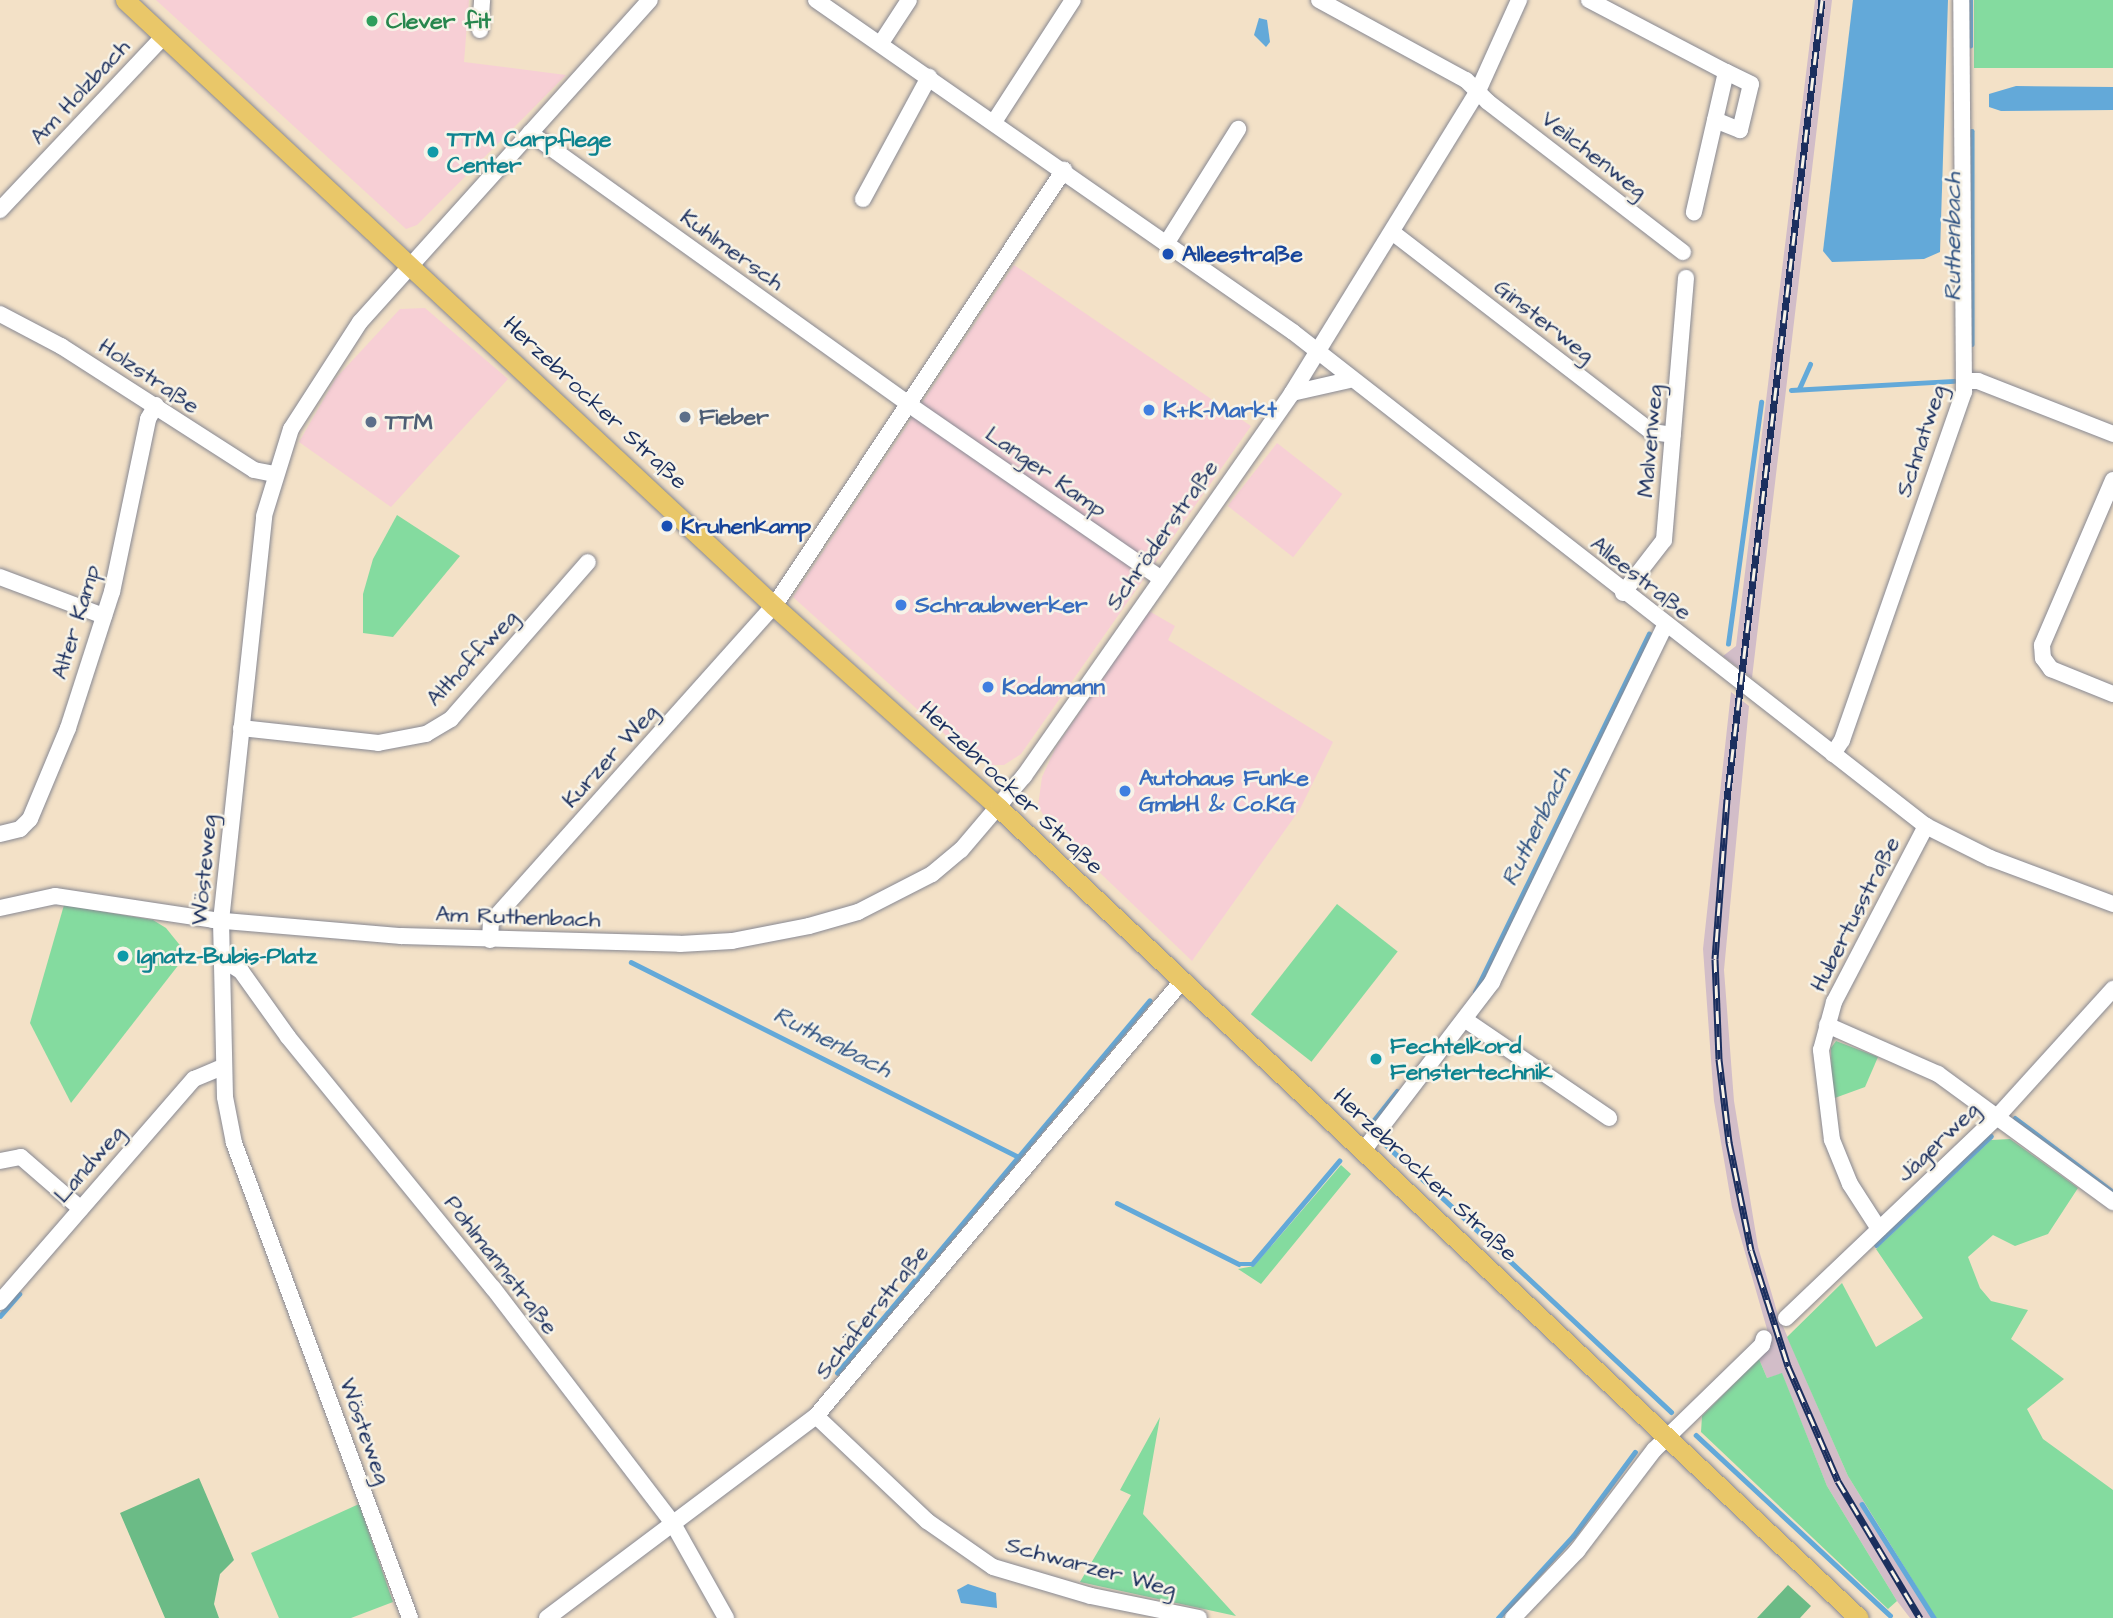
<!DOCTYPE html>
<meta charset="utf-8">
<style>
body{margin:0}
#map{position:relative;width:2113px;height:1618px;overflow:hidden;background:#f3e1c7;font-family:"Architects Daughter",sans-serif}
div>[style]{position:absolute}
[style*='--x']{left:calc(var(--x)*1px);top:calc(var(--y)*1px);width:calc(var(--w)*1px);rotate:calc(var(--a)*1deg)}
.built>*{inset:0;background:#f7cfd5;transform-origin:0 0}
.industrial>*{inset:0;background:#d2bdc8}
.green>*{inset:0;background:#84db9f;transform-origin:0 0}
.forest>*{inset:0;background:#6bbb86}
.water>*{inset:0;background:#63a9d9}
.stream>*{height:4.5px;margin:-2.25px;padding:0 2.25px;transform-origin:2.25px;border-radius:2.25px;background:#63a9d9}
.roads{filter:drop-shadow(0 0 2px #878892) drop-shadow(0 0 2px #878892)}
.minor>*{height:16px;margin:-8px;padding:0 8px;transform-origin:8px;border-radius:8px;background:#fff}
.major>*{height:19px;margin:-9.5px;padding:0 9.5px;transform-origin:9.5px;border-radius:9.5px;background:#e9c769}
.rail>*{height:7px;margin-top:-3.5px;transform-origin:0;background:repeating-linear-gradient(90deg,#f7f3e8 0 13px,#1b2f5e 0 26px);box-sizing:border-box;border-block:2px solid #1b2f5e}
.dots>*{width:19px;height:19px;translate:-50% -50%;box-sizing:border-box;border:4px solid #f7f3e8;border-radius:50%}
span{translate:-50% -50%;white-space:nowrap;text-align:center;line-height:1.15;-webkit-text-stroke:5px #f7f3e8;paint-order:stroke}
.leisure-label{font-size:23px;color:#27864d;font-weight:700}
.left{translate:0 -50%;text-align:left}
.street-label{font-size:23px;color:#1b2f5e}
.culture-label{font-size:23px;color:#0d838f;font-weight:700}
.transit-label{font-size:23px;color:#164399;font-weight:700}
.shop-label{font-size:23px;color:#366cbe;font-weight:700}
.service-label{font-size:23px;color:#4e5e75;font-weight:700}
.water-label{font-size:24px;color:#315483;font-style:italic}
</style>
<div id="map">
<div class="built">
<div style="clip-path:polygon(156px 0,469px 0,464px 62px,566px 75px,417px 225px,406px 229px)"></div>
<div style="clip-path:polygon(1014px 265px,1251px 426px,1021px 754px,1004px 765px,989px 765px,970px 757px,793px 597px)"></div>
<div style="clip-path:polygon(425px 308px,508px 379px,391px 507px,299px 442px,336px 378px,400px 309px)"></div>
<div style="left:1277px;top:443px;width:83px;height:80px;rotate:38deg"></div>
<div style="clip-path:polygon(1149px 611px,1175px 626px,1168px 640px,1333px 742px,1300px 809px,1192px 961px,1048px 823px,1038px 806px,1042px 777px,1056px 747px)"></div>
</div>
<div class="industrial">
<div style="clip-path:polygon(1815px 0,1832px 0,1752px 678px,1723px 656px,1736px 646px)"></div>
<div style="clip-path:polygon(1731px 692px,1749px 706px,1724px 970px,1734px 1101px,1758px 1247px,1778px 1315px,1848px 1476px,1936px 1618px,1910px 1618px,1897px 1601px,1827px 1486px,1782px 1374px,1767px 1378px,1759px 1359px,1771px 1343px,1732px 1207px,1714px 1101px,1703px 949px)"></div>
</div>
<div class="green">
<div style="left:1974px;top:0;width:139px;height:68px"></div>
<div style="clip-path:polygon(397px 515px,460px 556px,393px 637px,363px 633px,363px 594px,373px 559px)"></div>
<div style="left:1337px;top:904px;width:77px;height:140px;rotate:38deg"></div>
<div style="clip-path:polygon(64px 905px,153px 920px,166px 928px,187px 954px,71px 1103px,30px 1023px)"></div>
<div style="clip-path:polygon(1836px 1041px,1878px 1057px,1865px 1087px,1832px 1099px,1831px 1048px)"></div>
<div style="clip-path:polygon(2010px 1139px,2078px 1188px,2048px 1234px,2015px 1246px,1993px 1235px,1968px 1257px,1980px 1288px,1991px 1301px,2028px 1310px,2011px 1339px,2064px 1379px,2027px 1409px,2043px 1439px,2113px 1490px,2113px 1618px,1936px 1618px,1848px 1476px,1787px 1337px,1842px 1283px,1876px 1347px,1923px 1318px,1876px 1249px,1991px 1140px)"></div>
<div style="clip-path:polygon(1341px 1165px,1351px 1174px,1261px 1284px,1238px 1269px,1254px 1266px)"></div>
<div style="clip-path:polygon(1759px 1359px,1767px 1378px,1782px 1373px,1827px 1486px,1897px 1601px,1888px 1609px,1701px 1432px,1702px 1416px)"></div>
<div style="clip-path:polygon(1160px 1417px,1143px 1514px,1236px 1616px,1080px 1582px,1131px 1495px,1120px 1490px)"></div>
<div style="clip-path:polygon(359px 1504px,393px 1602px,351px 1618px,279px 1618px,251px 1553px)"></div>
</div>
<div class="forest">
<div style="clip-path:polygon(199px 1478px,234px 1560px,220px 1574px,214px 1604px,219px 1618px,165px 1618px,120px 1513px)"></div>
<div style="clip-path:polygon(1788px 1585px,1811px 1606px,1800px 1618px,1757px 1618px)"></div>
</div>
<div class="water">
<div style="clip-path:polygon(1853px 0,1948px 0,1940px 252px,1924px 259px,1832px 262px,1823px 251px)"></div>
<div style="clip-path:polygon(1259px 18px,1267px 20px,1270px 42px,1266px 47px,1254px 35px)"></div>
<div style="clip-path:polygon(2016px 86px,2113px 87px,2113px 110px,2001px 111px,1989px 107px,1989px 94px)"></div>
<div style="clip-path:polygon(968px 1584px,996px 1593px,997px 1608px,961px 1603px,957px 1590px)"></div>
</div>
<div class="stream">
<div style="--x:1970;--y:46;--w:46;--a:-90"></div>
<div style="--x:1972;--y:131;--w:213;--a:90"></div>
<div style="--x:1799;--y:389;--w:27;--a:-66"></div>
<div style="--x:1791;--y:390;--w:163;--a:-3.2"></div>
<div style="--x:1728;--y:644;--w:244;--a:-82.2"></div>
<div style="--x:631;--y:962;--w:432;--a:26.7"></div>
<div style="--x:1475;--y:992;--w:398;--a:-64.1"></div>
<div style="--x:2015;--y:1118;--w:123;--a:37.1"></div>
<div style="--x:1367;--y:1129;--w:48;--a:-51.7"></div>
<div style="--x:1385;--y:1144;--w:392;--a:43.1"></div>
<div style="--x:1117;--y:1203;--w:136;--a:26.6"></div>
<div style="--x:1239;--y:1264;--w:13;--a:0"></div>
<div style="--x:1252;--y:1264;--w:135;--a:-49.8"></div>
<div style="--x:1876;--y:1245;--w:158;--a:-43.5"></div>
<div style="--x:0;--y:1316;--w:29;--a:-49"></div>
<div style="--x:837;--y:1373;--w:486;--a:-50"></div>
<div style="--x:1696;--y:1435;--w:265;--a:42.9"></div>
<div style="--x:1862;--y:1504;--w:135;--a:57.7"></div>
<div style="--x:1498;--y:1618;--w:111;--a:-47.6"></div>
<div style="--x:1573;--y:1536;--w:104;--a:-53.6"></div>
</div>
<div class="roads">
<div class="minor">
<div style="--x:816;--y:0;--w:581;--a:34.84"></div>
<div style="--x:1293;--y:332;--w:803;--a:37.97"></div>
<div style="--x:1926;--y:826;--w:72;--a:26.6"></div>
<div style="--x:1990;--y:858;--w:131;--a:20.5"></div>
<div style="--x:1319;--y:0;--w:167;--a:28.6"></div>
<div style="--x:1466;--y:80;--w:31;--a:45"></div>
<div style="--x:1488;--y:102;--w:246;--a:37.6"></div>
<div style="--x:1589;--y:0;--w:155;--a:27.7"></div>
<div style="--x:1726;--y:72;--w:144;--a:102.9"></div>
<div style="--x:480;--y:30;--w:30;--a:-86"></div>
<div style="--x:881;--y:43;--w:51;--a:-56.9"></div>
<div style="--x:1715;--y:120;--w:27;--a:22"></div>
<div style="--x:1740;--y:130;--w:47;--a:-76.6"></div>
<div style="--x:1751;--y:84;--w:28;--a:-154"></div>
<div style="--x:994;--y:122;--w:145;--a:-57.1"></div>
<div style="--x:530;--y:133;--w:465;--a:35.6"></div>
<div style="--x:908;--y:404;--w:305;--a:34.6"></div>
<div style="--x:863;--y:199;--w:139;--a:-61.6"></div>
<div style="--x:0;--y:210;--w:239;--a:-46.7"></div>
<div style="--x:1392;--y:232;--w:328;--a:37.6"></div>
<div style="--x:1652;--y:432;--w:21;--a:8"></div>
<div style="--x:1166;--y:244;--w:136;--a:-57.9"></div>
<div style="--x:0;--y:314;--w:69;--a:27.7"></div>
<div style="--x:61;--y:346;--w:229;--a:32.7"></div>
<div style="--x:254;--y:470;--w:20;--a:11"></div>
<div style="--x:1965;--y:381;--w:13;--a:0"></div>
<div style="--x:1978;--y:381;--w:145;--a:21.4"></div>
<div style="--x:1292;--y:393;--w:58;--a:-12.8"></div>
<div style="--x:2113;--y:480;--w:180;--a:113.3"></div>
<div style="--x:2042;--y:645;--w:13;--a:86"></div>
<div style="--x:2043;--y:658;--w:14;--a:54"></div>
<div style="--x:2051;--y:669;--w:67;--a:22"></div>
<div style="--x:0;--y:577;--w:111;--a:20.6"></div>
<div style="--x:1623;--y:593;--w:67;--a:-52.3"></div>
<div style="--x:1664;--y:540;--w:263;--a:-85.2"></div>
<div style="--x:241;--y:728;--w:138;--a:6.2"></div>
<div style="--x:378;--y:743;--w:49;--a:-10.6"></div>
<div style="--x:426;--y:734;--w:29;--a:-31"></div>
<div style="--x:451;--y:719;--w:208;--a:-48.9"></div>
<div style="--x:1833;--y:754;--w:17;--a:-57"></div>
<div style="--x:1842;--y:740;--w:369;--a:-70.7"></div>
<div style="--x:1964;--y:392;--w:392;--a:-90.4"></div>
<div style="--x:0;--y:834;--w:21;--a:-14"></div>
<div style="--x:20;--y:829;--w:14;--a:-45"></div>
<div style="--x:30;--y:819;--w:99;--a:-67.3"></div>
<div style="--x:68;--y:728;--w:143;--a:-72.1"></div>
<div style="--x:112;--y:592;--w:177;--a:-78.2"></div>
<div style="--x:148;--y:419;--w:16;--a:-60"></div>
<div style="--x:0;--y:908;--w:56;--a:-12.3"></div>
<div style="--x:55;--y:896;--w:160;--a:8.6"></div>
<div style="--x:213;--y:920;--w:189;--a:4.9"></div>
<div style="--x:401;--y:936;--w:279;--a:1.6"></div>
<div style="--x:680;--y:944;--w:52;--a:-3.3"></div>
<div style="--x:732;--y:941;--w:78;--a:-11"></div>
<div style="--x:809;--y:926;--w:51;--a:-15.9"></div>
<div style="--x:858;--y:912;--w:83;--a:-27.2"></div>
<div style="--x:932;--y:874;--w:38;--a:-40"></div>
<div style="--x:961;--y:850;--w:97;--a:-49.6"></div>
<div style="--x:1024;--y:776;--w:467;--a:-55"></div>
<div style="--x:1292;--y:393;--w:355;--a:-58.4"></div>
<div style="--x:1478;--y:91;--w:100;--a:-65.7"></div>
<div style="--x:490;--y:940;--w:18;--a:-87"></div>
<div style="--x:491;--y:922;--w:424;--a:-48.2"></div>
<div style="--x:774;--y:606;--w:524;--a:-56.37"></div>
<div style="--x:220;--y:958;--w:25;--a:32"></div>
<div style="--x:241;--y:971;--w:81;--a:54.5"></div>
<div style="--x:288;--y:1037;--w:324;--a:50.8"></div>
<div style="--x:493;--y:1288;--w:295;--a:52.6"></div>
<div style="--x:672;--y:1522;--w:110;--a:60.6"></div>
<div style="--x:1467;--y:1021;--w:172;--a:34.3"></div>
<div style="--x:1827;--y:1025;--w:121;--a:23.8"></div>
<div style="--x:1938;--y:1074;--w:217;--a:36.2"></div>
<div style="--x:1363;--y:1151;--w:213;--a:-52.6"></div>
<div style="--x:1492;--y:982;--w:396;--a:-64.1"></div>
<div style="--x:0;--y:1161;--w:21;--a:-11"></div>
<div style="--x:21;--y:1157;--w:79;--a:40.9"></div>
<div style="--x:1879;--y:1229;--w:54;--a:-122.8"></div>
<div style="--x:1850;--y:1184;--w:48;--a:-112.2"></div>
<div style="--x:1832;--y:1140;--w:91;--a:-97"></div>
<div style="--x:1821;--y:1050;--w:50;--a:-74.8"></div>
<div style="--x:1834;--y:1002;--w:199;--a:-62.4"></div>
<div style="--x:0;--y:1302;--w:296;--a:-49"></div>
<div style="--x:194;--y:1079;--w:30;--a:-23"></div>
<div style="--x:1786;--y:1318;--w:291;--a:-43.6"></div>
<div style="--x:1997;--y:1117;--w:173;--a:-47.8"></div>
<div style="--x:816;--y:1416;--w:153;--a:43.4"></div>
<div style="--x:927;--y:1521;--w:80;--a:34.9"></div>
<div style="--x:993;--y:1567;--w:102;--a:16.5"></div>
<div style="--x:1091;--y:1596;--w:110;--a:11.5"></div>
<div style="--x:410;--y:1618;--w:507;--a:-110.33"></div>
<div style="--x:234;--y:1143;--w:47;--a:-101.1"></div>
<div style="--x:225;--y:1097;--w:176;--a:-91.3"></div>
<div style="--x:221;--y:921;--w:407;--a:-83.9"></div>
<div style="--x:264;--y:516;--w:91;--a:-72.8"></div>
<div style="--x:291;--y:429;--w:127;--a:-57.2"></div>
<div style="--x:360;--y:322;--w:433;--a:-48"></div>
<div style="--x:547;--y:1618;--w:336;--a:-36.9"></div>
<div style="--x:816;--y:1416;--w:568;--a:-49.92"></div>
<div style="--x:1513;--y:1618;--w:93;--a:-46.3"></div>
<div style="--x:1577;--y:1551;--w:127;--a:-52.7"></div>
<div style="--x:1654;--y:1450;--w:151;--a:-44.2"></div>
<div style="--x:1762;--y:1345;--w:7;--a:-74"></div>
</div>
<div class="major">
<div style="--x:125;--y:0;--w:888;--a:43.04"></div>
<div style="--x:774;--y:606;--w:302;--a:41.9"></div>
<div style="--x:999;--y:808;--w:1181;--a:43.29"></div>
</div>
</div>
<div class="rail">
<div style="--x:1822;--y:0;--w:805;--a:96.78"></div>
<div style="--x:1727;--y:799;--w:160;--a:94.3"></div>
<div style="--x:1715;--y:959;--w:100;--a:87.7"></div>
<div style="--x:1719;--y:1059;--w:84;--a:83.1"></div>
<div style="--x:1729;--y:1142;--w:110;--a:78.5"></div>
<div style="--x:1751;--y:1250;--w:122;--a:72.3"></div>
<div style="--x:1788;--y:1366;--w:125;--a:66.5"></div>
<div style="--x:1838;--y:1481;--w:160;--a:59.1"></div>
</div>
<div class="dots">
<div style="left:372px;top:21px;background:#2e9e5b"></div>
<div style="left:433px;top:152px;background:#0f9aa8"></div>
<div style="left:1168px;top:254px;background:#1a4fb4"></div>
<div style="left:1149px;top:410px;background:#3f7fe0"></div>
<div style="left:685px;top:417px;background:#5c6f8a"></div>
<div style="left:371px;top:422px;background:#5c6f8a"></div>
<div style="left:667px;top:526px;background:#1a4fb4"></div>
<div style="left:901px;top:605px;background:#3f7fe0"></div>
<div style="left:988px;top:687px;background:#3f7fe0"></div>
<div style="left:1125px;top:791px;background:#3f7fe0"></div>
<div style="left:123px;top:956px;background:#0f9aa8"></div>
<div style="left:1376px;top:1059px;background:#0f9aa8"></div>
</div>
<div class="leisure-label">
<span class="left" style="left:386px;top:21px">Clever fit</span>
</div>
<div class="street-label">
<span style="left:80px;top:92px;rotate:-47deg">Am Holzbach</span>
<span style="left:1594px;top:155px;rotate:38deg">Veilchenweg</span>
<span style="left:732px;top:250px;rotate:36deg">Kuhlmersch</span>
<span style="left:1544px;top:321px;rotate:38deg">Ginsterweg</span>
<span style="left:149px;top:376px;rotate:34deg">Holzstraße</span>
<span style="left:595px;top:403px;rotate:43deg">Herzebrocker Straße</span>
<span style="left:1650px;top:441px;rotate:-85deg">Malvenweg</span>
<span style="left:1921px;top:441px;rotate:-72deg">Schnatweg</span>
<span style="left:1046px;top:472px;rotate:35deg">Langer Kamp</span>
<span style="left:1162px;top:535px;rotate:-55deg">Schröderstraße</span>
<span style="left:1641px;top:578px;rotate:38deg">Alleestraße</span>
<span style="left:76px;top:622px;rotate:-73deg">Alter Kamp</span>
<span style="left:472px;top:658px;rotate:-47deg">Althoffweg</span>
<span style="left:610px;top:756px;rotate:-48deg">Kurzer Weg</span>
<span style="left:1011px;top:788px;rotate:43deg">Herzebrocker Straße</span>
<span style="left:204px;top:870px;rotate:-85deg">Wösteweg</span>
<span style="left:1855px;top:914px;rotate:-63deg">Hubertusstraße</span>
<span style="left:518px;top:917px;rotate:2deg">Am Ruthenbach</span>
<span style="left:1938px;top:1142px;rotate:-44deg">Jägerweg</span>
<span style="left:89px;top:1164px;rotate:-49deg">Landweg</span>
<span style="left:1425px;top:1175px;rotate:43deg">Herzebrocker Straße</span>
<span style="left:501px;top:1265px;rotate:52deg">Pohlmannstraße</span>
<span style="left:872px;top:1312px;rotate:-51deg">Schäferstraße</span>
<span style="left:365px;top:1431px;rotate:70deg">Wösteweg</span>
<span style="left:1091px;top:1567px;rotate:15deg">Schwarzer Weg</span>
</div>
<div class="culture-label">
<span class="left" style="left:447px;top:152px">TTM Carpflege<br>Center</span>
<span class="left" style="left:137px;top:956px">Ignatz-Bubis-Platz</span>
<span class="left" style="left:1390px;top:1059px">Fechtelkord<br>Fenstertechnik</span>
</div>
<div class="transit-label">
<span class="left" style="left:1182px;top:254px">Alleestraße</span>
<span class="left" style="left:681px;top:526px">Kruhenkamp</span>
</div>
<div class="shop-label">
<span class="left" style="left:1163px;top:410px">K+K-Markt</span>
<span class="left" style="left:915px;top:605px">Schraubwerker</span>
<span class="left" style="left:1002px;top:687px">Kodamann</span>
<span class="left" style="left:1139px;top:791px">Autohaus Funke<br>GmbH &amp; Co.KG</span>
</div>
<div class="service-label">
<span class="left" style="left:699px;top:417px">Fieber</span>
<span class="left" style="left:385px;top:422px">TTM</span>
</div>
<div class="water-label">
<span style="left:1954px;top:237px;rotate:-90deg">Ruthenbach</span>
<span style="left:1537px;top:827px;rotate:-64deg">Ruthenbach</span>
<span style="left:832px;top:1043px;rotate:27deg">Ruthenbach</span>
</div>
</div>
